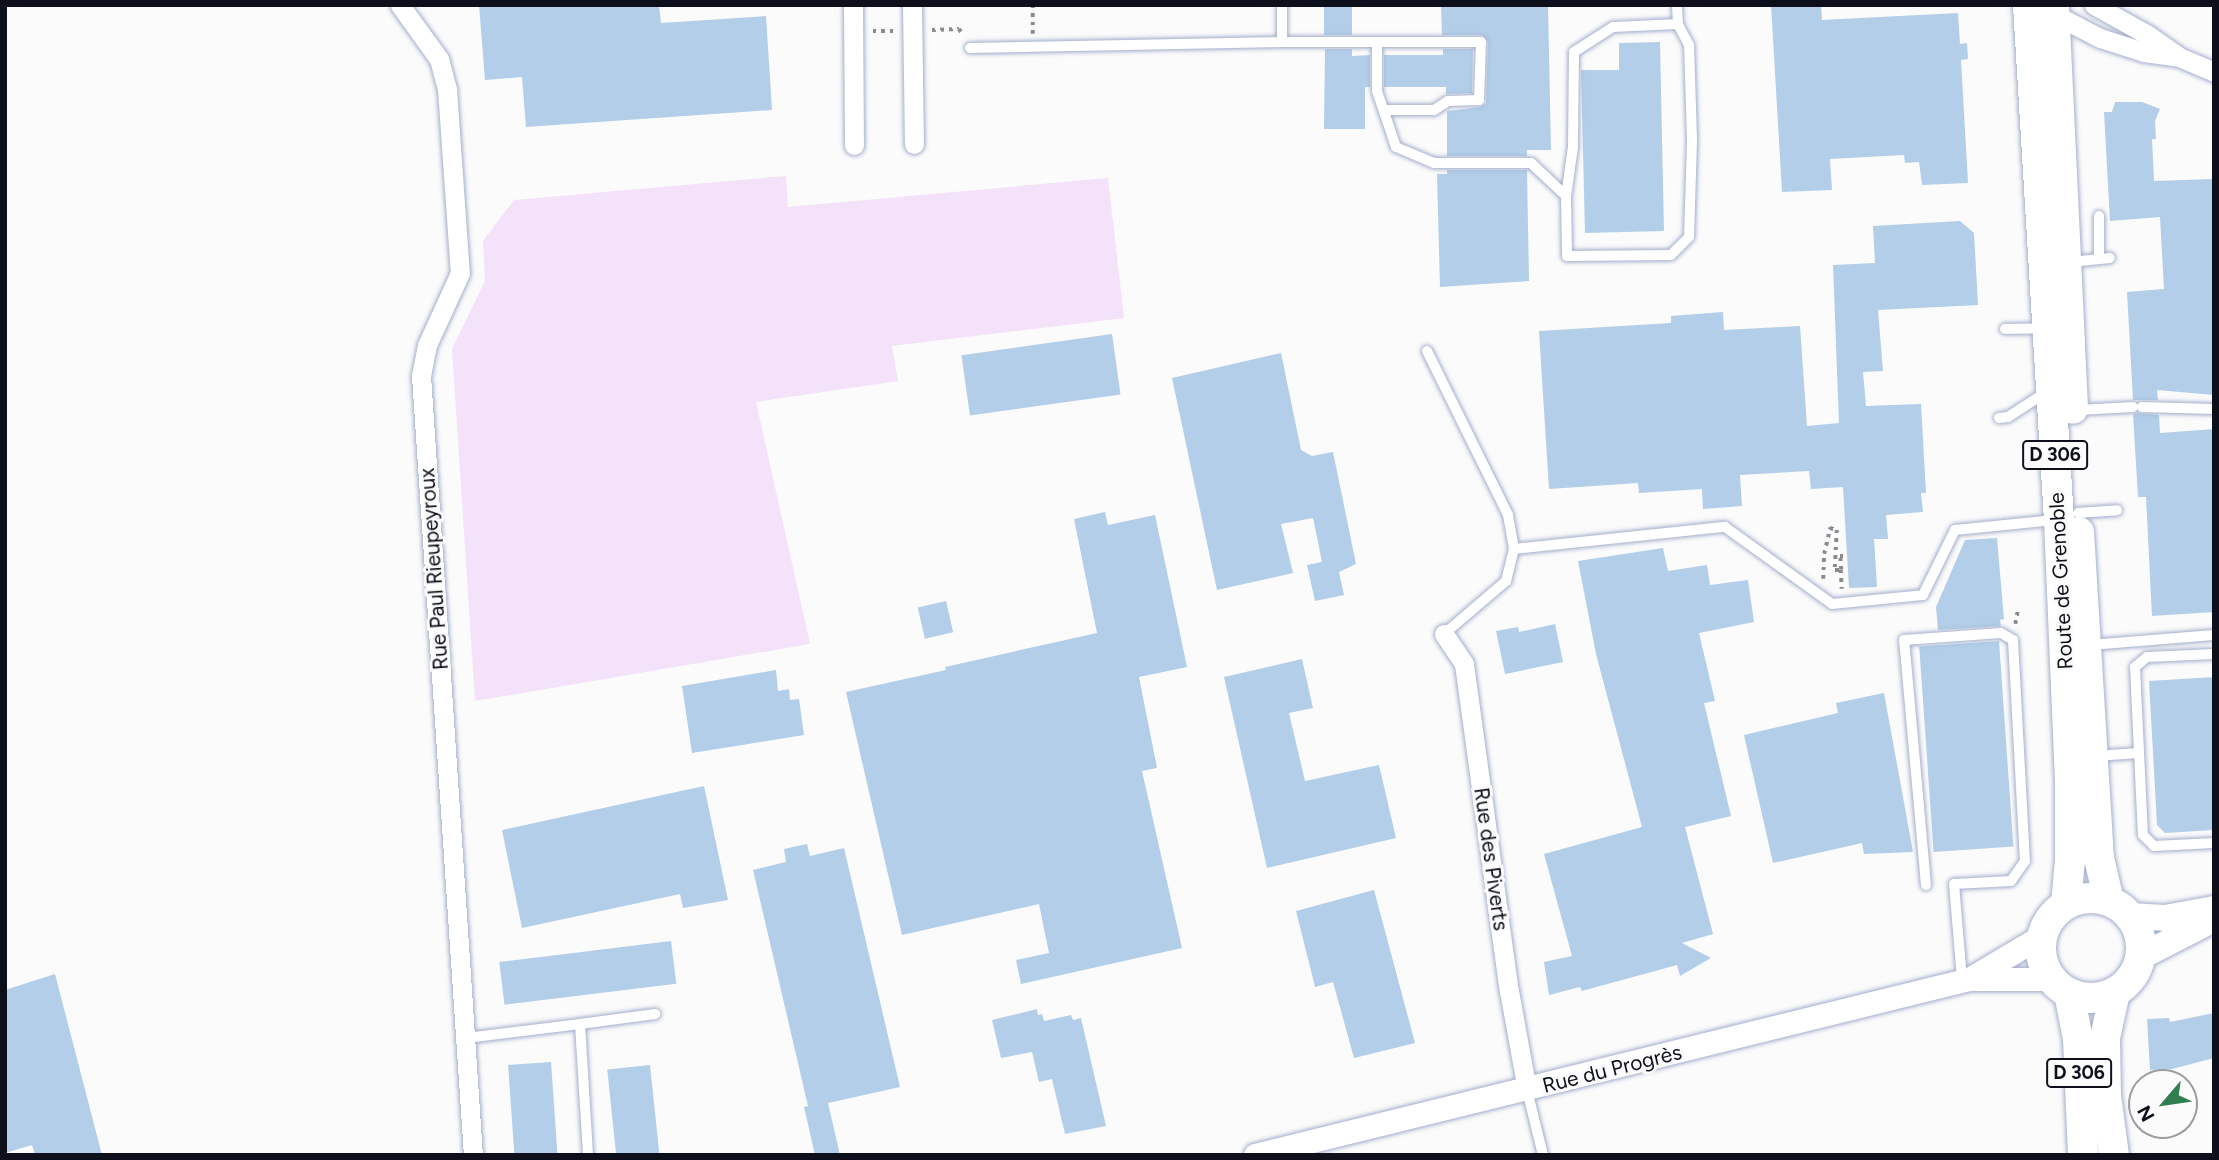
<!DOCTYPE html>
<meta charset="utf-8">
<style>
body{margin:0}
#map{position:relative;width:2219px;height:1160px;overflow:hidden;background:#fbfbfb;font-family:Figtree,sans-serif}
div>[style]{position:absolute}
[style*='--x']{left:calc(var(--x)*1px);top:calc(var(--y)*1px);width:calc(var(--w)*1px);rotate:calc(var(--a)*1deg)}
.green>*{inset:0;background:#f3e2fa}
.building>*{inset:0;background:#b2cee8;transform-origin:0 0}
.path>*{height:3.5px;margin-top:-1.75px;transform-origin:0;background:repeating-linear-gradient(90deg,#8a8b91 0 3.5px,transparent 0 8.5px)}
.roads{filter:drop-shadow(0 0 2px #a3aecd) drop-shadow(0 0 2px #a3aecd)}
.service>*{height:10px;margin:-5px;padding:0 5px;transform-origin:5px;border-radius:5px;background:#fff}
.minor>*{height:19px;margin:-9.5px;padding:0 9.5px;transform-origin:9.5px;border-radius:9.5px;background:#fff}
.tertiary>*{height:23px;margin:-11.5px;padding:0 11.5px;transform-origin:11.5px;border-radius:11.5px;background:#fff}
.secondary>*{height:26px;margin:-13px;padding:0 13px;transform-origin:13px;border-radius:13px;background:#fff}
.primary>*{height:30px;margin:-15px;padding:0 15px;transform-origin:15px;border-radius:15px;background:#fff}
.primary>.ring{margin:-15px;padding:0;box-sizing:content-box;background:none;border:30px solid #fff;border-radius:50%}
span{translate:-50% -50%;white-space:nowrap;text-align:center;line-height:1.15;-webkit-text-stroke:6px #fbfbfb;paint-order:stroke}
.shield-label span{padding:2px 5px;background:#fbfbfb;border:2px solid;border-radius:5px;-webkit-text-stroke-width:0}
.shield-label{font-size:19px;color:#0d101b;font-weight:700}
.street-label{font-size:21px;color:#0d101b}
.frame{position:absolute;inset:0;border:7px solid #0d101b;pointer-events:none}
.north{position:absolute;left:2128px;top:1069px;width:70px;height:70px;box-sizing:border-box;background:#fbfbfb;border:2px solid #9c9da1;border-radius:50%;rotate:241deg;font-size:19px;font-weight:700;line-height:28px;text-align:center;color:#0d101b}
.north::after{content:'';display:block;margin:auto;width:24px;height:32px;background:#317f4e;clip-path:polygon(50% 0,100% 100%,50% 72%,0 100%)}
</style>
<div id="map">
<div class="green">
<div style="clip-path:polygon(786px 176px,788px 207px,1108px 178px,1124px 318px,892px 346px,898px 381px,756px 402px,810px 644px,475px 701px,452px 349px,485px 281px,483px 241px,514px 200px)"></div>
</div>
<div class="building">
<div style="clip-path:polygon(479px 5px,659px 5px,661px 23px,766px 16px,772px 110px,526px 127px,522px 77px,485px 80px)"></div>
<div style="left:1324px;top:5px;width:28px;height:30px"></div>
<div style="clip-path:polygon(1441px 5px,1548px 5px,1551px 150px,1527px 150px,1527px 156px,1447px 156px,1447px 111px,1480px 107px,1486px 103px,1488px 42px,1482px 35px,1442px 35px)"></div>
<div style="clip-path:polygon(1771px 5px,1821px 5px,1822px 20px,1958px 13px,1960px 44px,1967px 43px,1968px 59px,1961px 60px,1968px 183px,1922px 185px,1919px 162px,1905px 163px,1904px 155px,1830px 159px,1832px 190px,1782px 192px)"></div>
<div style="clip-path:polygon(1660px 42px,1664px 231px,1585px 233px,1581px 70px,1619px 70px,1619px 43px)"></div>
<div style="clip-path:polygon(1325px 49px,1352px 49px,1352px 56px,1370px 55px,1370px 87px,1365px 87px,1365px 129px,1324px 129px)"></div>
<div style="clip-path:polygon(1443px 49px,1473px 49px,1472px 93px,1446px 94px,1446px 87px,1384px 87px,1384px 55px,1443px 55px)"></div>
<div style="clip-path:polygon(2115px 102px,2142px 102px,2160px 109px,2155px 121px,2156px 139px,2152px 139px,2154px 181px,2214px 179px,2214px 395px,2157px 390px,2158px 400px,2133px 400px,2127px 292px,2164px 289px,2160px 217px,2110px 221px,2104px 112px,2112px 112px)"></div>
<div style="clip-path:polygon(1447px 170px,1527px 170px,1529px 281px,1440px 287px,1437px 174px,1447px 174px)"></div>
<div style="clip-path:polygon(1960px 221px,1974px 233px,1978px 305px,1878px 310px,1883px 371px,1863px 372px,1866px 406px,1921px 404px,1926px 493px,1921px 493px,1923px 512px,1886px 515px,1888px 539px,1874px 539px,1877px 587px,1849px 588px,1843px 487px,1811px 489px,1809px 471px,1740px 475px,1742px 506px,1703px 509px,1702px 489px,1639px 493px,1638px 483px,1549px 489px,1539px 331px,1671px 323px,1671px 316px,1723px 312px,1724px 330px,1800px 326px,1807px 426px,1839px 423px,1833px 265px,1875px 263px,1873px 226px)"></div>
<div style="left:1112px;top:334px;width:61px;height:152px;rotate:82deg"></div>
<div style="clip-path:polygon(1281px 353px,1301px 450px,1312px 456px,1333px 452px,1356px 564px,1339px 572px,1344px 595px,1315px 601px,1307px 565px,1322px 562px,1313px 518px,1281px 524px,1293px 573px,1217px 590px,1172px 378px)"></div>
<div style="clip-path:polygon(2138px 413px,2159px 415px,2160px 433px,2214px 429px,2214px 612px,2152px 616px,2146px 497px,2138px 497px,2133px 414px)"></div>
<div style="clip-path:polygon(1105px 512px,1108px 525px,1155px 515px,1187px 667px,1139px 677px,1157px 768px,1142px 771px,1182px 948px,1021px 984px,1016px 960px,1049px 953px,1039px 904px,902px 935px,846px 692px,946px 670px,945px 667px,1097px 633px,1074px 519px)"></div>
<div style="clip-path:polygon(1997px 538px,2004px 619px,2000px 620px,2001px 626px,1938px 630px,1936px 607px,1965px 540px)"></div>
<div style="clip-path:polygon(1663px 548px,1668px 571px,1707px 565px,1710px 585px,1748px 580px,1754px 622px,1699px 633px,1715px 701px,1704px 703px,1731px 816px,1685px 827px,1713px 934px,1682px 943px,1711px 958px,1680px 976px,1677px 965px,1582px 991px,1580px 987px,1549px 995px,1544px 962px,1572px 956px,1544px 854px,1642px 827px,1596px 654px,1578px 561px)"></div>
<div style="left:946px;top:601px;width:32px;height:29px;rotate:77deg"></div>
<div style="clip-path:polygon(1555px 624px,1563px 662px,1505px 674px,1496px 631px,1518px 627px,1519px 632px)"></div>
<div style="left:1999px;top:641px;width:206px;height:80px;rotate:86deg"></div>
<div style="clip-path:polygon(1302px 659px,1313px 708px,1289px 713px,1305px 781px,1379px 765px,1396px 838px,1267px 868px,1224px 677px)"></div>
<div style="clip-path:polygon(776px 670px,778px 691px,789px 689px,790px 700px,799px 699px,804px 735px,692px 753px,682px 686px)"></div>
<div style="clip-path:polygon(2214px 677px,2214px 830px,2165px 833px,2157px 825px,2149px 681px)"></div>
<div style="clip-path:polygon(1884px 693px,1913px 852px,1864px 854px,1862px 843px,1773px 863px,1744px 735px,1838px 713px,1836px 703px)"></div>
<div style="clip-path:polygon(704px 786px,728px 900px,683px 908px,680px 894px,522px 928px,502px 830px)"></div>
<div style="clip-path:polygon(807px 844px,810px 856px,844px 848px,900px 1087px,828px 1103px,840px 1155px,815px 1155px,804px 1107px,808px 1106px,753px 870px,786px 862px,784px 849px)"></div>
<div style="clip-path:polygon(1374px 890px,1415px 1043px,1354px 1058px,1333px 982px,1315px 987px,1296px 911px)"></div>
<div style="left:671px;top:941px;width:43px;height:173px;rotate:83deg"></div>
<div style="clip-path:polygon(55px 974px,102px 1155px,35px 1155px,32px 1145px,5px 1153px,5px 990px)"></div>
<div style="clip-path:polygon(1037px 1009px,1038px 1015px,1042px 1014px,1044px 1021px,1071px 1015px,1073px 1020px,1081px 1018px,1106px 1126px,1065px 1134px,1052px 1079px,1039px 1082px,1032px 1052px,1001px 1058px,992px 1020px)"></div>
<div style="clip-path:polygon(2214px 1013px,2214px 1058px,2172px 1069px,2150px 1070px,2147px 1019px,2169px 1018px,2170px 1022px)"></div>
<div style="left:551px;top:1062px;width:93px;height:43px;rotate:86deg"></div>
<div style="left:650px;top:1065px;width:91px;height:43px;rotate:84deg"></div>
</div>
<div class="path">
<div style="--x:1033;--y:5;--w:29;--a:90"></div>
<div style="--x:932;--y:30;--w:27;--a:-2"></div>
<div style="--x:959;--y:29;--w:7;--a:56"></div>
<div style="--x:873;--y:31;--w:20;--a:0"></div>
<div style="--x:1841;--y:570;--w:19;--a:87"></div>
<div style="--x:1823;--y:579;--w:25;--a:-88"></div>
<div style="--x:1824;--y:554;--w:27;--a:-77"></div>
<div style="--x:1830;--y:528;--w:7;--a:16"></div>
<div style="--x:1837;--y:530;--w:40;--a:92.9"></div>
<div style="--x:1835;--y:570;--w:6;--a:0"></div>
<div style="--x:1841;--y:570;--w:14;--a:-94"></div>
<div style="--x:1840;--y:556;--w:7;--a:0"></div>
<div style="--x:2015;--y:624;--w:15;--a:-79"></div>
</div>
<div class="roads">
<div class="service">
<div style="--x:1282;--y:42;--w:199;--a:0"></div>
<div style="--x:1481;--y:42;--w:58;--a:92"></div>
<div style="--x:1479;--y:100;--w:31;--a:178"></div>
<div style="--x:1448;--y:101;--w:17;--a:147"></div>
<div style="--x:1434;--y:110;--w:50;--a:180"></div>
<div style="--x:1377;--y:42;--w:49;--a:90"></div>
<div style="--x:1377;--y:91;--w:59;--a:71.3"></div>
<div style="--x:1396;--y:147;--w:41;--a:22.8"></div>
<div style="--x:1434;--y:163;--w:97;--a:0"></div>
<div style="--x:1531;--y:163;--w:48;--a:43.3"></div>
<div style="--x:1566;--y:196;--w:60;--a:89"></div>
<div style="--x:1567;--y:256;--w:104;--a:-0.6"></div>
<div style="--x:1671;--y:255;--w:25;--a:-45"></div>
<div style="--x:1689;--y:237;--w:98;--a:-88.2"></div>
<div style="--x:1692;--y:139;--w:94;--a:-91.8"></div>
<div style="--x:1689;--y:45;--w:24;--a:-118"></div>
<div style="--x:1678;--y:24;--w:19;--a:-93"></div>
<div style="--x:970;--y:48;--w:312;--a:-1.1"></div>
<div style="--x:1282;--y:42;--w:37;--a:-90"></div>
<div style="--x:1566;--y:196;--w:49;--a:-81.9"></div>
<div style="--x:1573;--y:147;--w:95;--a:-89.4"></div>
<div style="--x:1574;--y:52;--w:46;--a:-32.7"></div>
<div style="--x:1613;--y:27;--w:65;--a:-2.6"></div>
<div style="--x:2099;--y:216;--w:43;--a:90"></div>
<div style="--x:2071;--y:262;--w:39;--a:-6"></div>
<div style="--x:2005;--y:329;--w:39;--a:-1"></div>
<div style="--x:1427;--y:351;--w:183;--a:63.7"></div>
<div style="--x:1508;--y:515;--w:35;--a:80"></div>
<div style="--x:2142;--y:407;--w:72;--a:1.6"></div>
<div style="--x:2078;--y:410;--w:55;--a:-3.1"></div>
<div style="--x:1999;--y:418;--w:9;--a:-6"></div>
<div style="--x:2008;--y:417;--w:44;--a:-33"></div>
<div style="--x:2078;--y:513;--w:39;--a:-4"></div>
<div style="--x:1444;--y:634;--w:82;--a:-40.5"></div>
<div style="--x:1506;--y:581;--w:33;--a:-76"></div>
<div style="--x:1514;--y:549;--w:212;--a:-6"></div>
<div style="--x:1725;--y:527;--w:132;--a:35.7"></div>
<div style="--x:1832;--y:604;--w:91;--a:-5.6"></div>
<div style="--x:1923;--y:595;--w:72;--a:-63.8"></div>
<div style="--x:1955;--y:530;--w:100;--a:-5.7"></div>
<div style="--x:2090;--y:645;--w:124;--a:-4.6"></div>
<div style="--x:2214;--y:654;--w:67;--a:177.4"></div>
<div style="--x:2147;--y:657;--w:16;--a:140"></div>
<div style="--x:2135;--y:667;--w:168;--a:87.3"></div>
<div style="--x:2143;--y:835;--w:16;--a:45"></div>
<div style="--x:2154;--y:846;--w:60;--a:-2.9"></div>
<div style="--x:2095;--y:756;--w:44;--a:-3.9"></div>
<div style="--x:1926;--y:885;--w:246;--a:-95.1"></div>
<div style="--x:1904;--y:640;--w:97;--a:-4.1"></div>
<div style="--x:2001;--y:633;--w:14;--a:30"></div>
<div style="--x:2013;--y:640;--w:221;--a:86.9"></div>
<div style="--x:2025;--y:861;--w:24;--a:125"></div>
<div style="--x:2011;--y:881;--w:57;--a:177"></div>
<div style="--x:1954;--y:884;--w:96;--a:85.2"></div>
<div style="--x:580;--y:1024;--w:76;--a:-7.6"></div>
<div style="--x:466;--y:1038;--w:115;--a:-7"></div>
<div style="--x:580;--y:1024;--w:131;--a:86.5"></div>
<div style="--x:1527;--y:1090;--w:67;--a:76.2"></div>
</div>
<div class="minor">
<div style="--x:400;--y:5;--w:67;--a:54.2"></div>
<div style="--x:439;--y:59;--w:31;--a:75"></div>
<div style="--x:447;--y:89;--w:184;--a:86"></div>
<div style="--x:460;--y:273;--w:79;--a:114.6"></div>
<div style="--x:427;--y:345;--w:31;--a:101"></div>
<div style="--x:421;--y:375;--w:782;--a:86.19"></div>
<div style="--x:853;--y:5;--w:140;--a:89.6"></div>
<div style="--x:912;--y:5;--w:139;--a:89.2"></div>
<div style="--x:2094;--y:5;--w:62;--a:29.1"></div>
<div style="--x:2148;--y:35;--w:38;--a:35"></div>
<div style="--x:2179;--y:57;--w:38;--a:23"></div>
<div style="--x:2046;--y:10;--w:61;--a:27.4"></div>
<div style="--x:2100;--y:38;--w:46;--a:17.7"></div>
<div style="--x:2144;--y:52;--w:35;--a:8"></div>
<div style="--x:1444;--y:634;--w:36;--a:56"></div>
<div style="--x:1464;--y:664;--w:330;--a:82.2"></div>
<div style="--x:1509;--y:991;--w:101;--a:79.7"></div>
</div>
<div class="tertiary">
<div style="--x:1972;--y:979;--w:80;--a:0"></div>
<div style="--x:1255;--y:1155;--w:735;--a:-13.85"></div>
<div style="--x:1969;--y:979;--w:86;--a:-30.7"></div>
</div>
<div class="secondary">
<div style="--x:2129;--y:916;--w:36;--a:3"></div>
<div style="--x:2165;--y:918;--w:50;--a:-10.4"></div>
<div style="--x:2140;--y:957;--w:83;--a:-27.2"></div>
</div>
<div class="primary">
<div style="--x:2028;--y:5;--w:516;--a:86.56"></div>
<div style="--x:2059;--y:520;--w:264;--a:87.6"></div>
<div style="--x:2070;--y:784;--w:76;--a:90"></div>
<div style="--x:2070;--y:860;--w:44;--a:95.2"></div>
<div style="--x:2054;--y:5;--w:404;--a:87.3"></div>
<div style="--x:2079;--y:532;--w:327;--a:86.5"></div>
<div style="--x:2099;--y:858;--w:44;--a:76.9"></div>
<div class="ring" style="left:2041px;top:898px;width:70px;height:70px"></div>
<div style="--x:2069;--y:993;--w:47;--a:78.9"></div>
<div style="--x:2078;--y:1039;--w:116;--a:87.5"></div>
<div style="--x:2114;--y:1155;--w:60;--a:-97.7"></div>
<div style="--x:2106;--y:1096;--w:58;--a:-91"></div>
<div style="--x:2105;--y:1038;--w:47;--a:-77.7"></div>
</div>
</div>
<div class="shield-label">
<span style="left:2055px;top:455px">D 306</span>
<span style="left:2079px;top:1073px">D 306</span>
</div>
<div class="street-label">
<span style="left:434px;top:569px;rotate:-94deg">Rue Paul Rieupeyroux</span>
<span style="left:2061px;top:581px;rotate:-93deg">Route de Grenoble</span>
<span style="left:1491px;top:859px;rotate:82deg">Rue des Piverts</span>
<span style="left:1612px;top:1069px;rotate:-14deg">Rue du Progrès</span>
</div>
<div class="frame"></div>
<div class="north">N</div>
</div>
